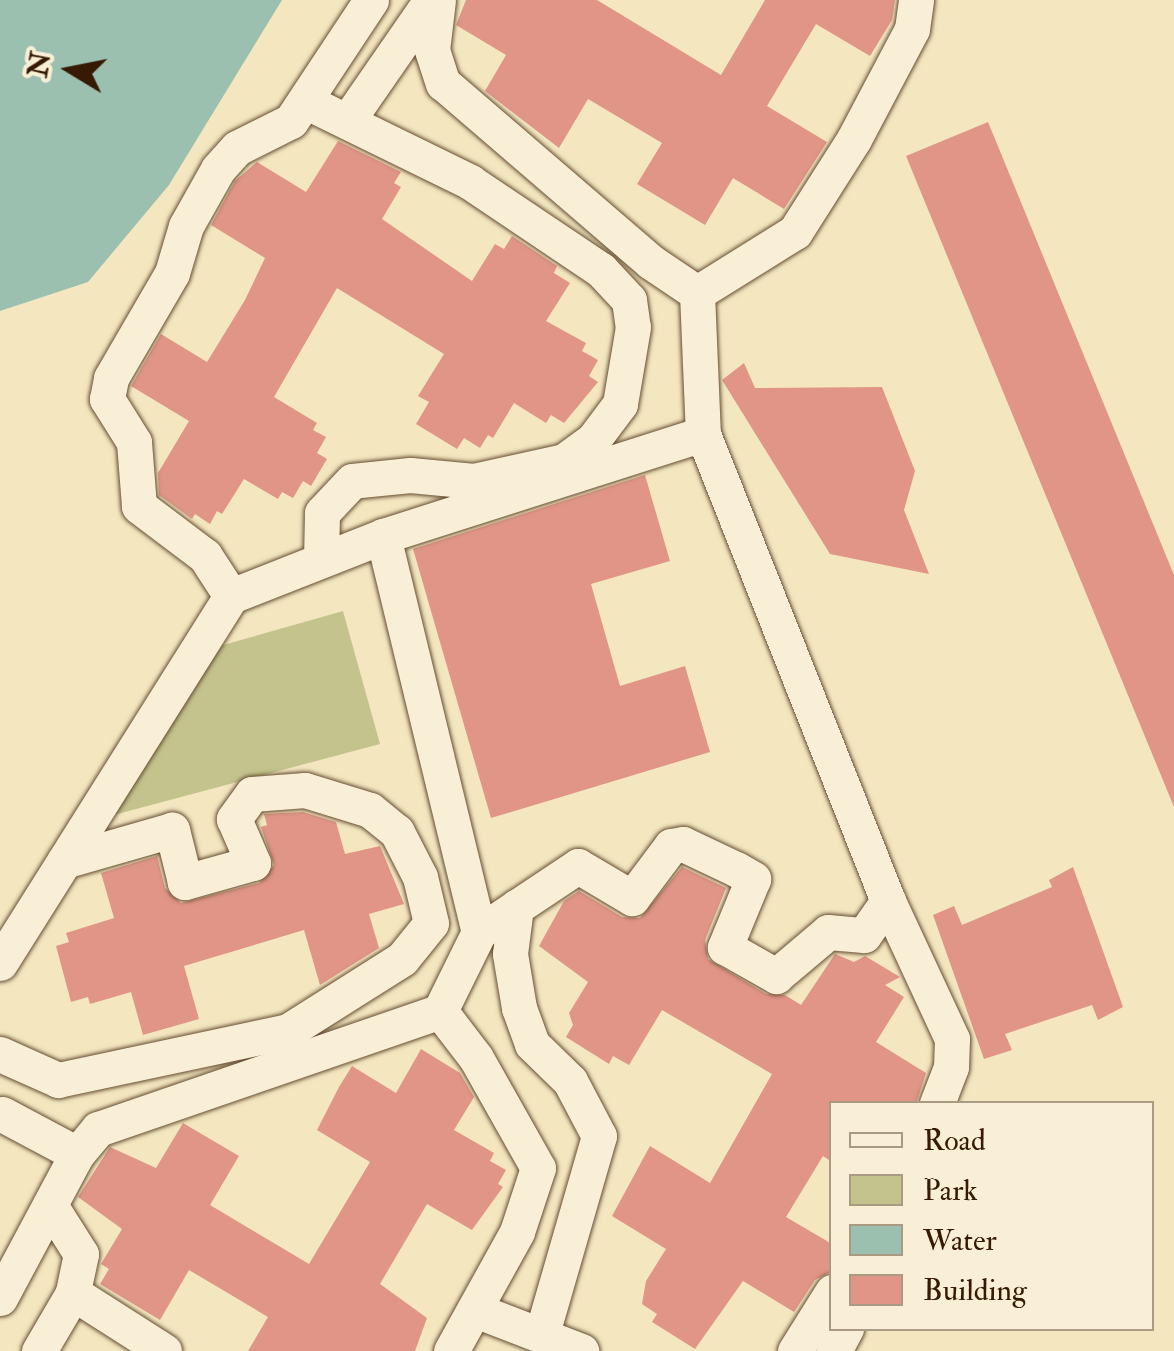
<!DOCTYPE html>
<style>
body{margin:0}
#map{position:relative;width:1174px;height:1351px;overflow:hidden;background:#f4e7c0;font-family:"IM FELL Double Pica",serif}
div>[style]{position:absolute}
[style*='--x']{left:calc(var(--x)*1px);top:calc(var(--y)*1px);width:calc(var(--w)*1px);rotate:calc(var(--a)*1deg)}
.green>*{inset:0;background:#c4c38d}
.water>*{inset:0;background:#9cc0af}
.building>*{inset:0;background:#e09587}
.roads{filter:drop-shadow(0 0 2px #664d32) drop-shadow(0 0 2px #664d32)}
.minor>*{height:35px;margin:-17.5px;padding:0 17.5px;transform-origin:17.5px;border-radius:17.5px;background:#f8efd6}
span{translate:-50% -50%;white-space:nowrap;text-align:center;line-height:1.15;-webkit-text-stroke:8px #f8efd6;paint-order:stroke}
.legend{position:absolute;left:829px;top:1101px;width:325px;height:230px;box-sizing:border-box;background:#f8efd6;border:2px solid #aa9a82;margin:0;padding:12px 18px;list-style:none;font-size:30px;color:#361a03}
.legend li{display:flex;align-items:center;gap:20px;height:50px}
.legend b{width:50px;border:2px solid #aa9a82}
.north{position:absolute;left:20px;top:20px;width:100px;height:100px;-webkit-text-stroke:8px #f8efd6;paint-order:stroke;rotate:280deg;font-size:28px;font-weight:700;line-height:40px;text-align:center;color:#361a03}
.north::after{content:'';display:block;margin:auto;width:35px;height:45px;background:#361a03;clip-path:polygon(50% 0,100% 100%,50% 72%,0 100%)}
</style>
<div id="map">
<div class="green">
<div style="clip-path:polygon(343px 611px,380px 744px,110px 816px,206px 650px)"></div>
</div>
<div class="water">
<div style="clip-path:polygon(0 0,282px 0,169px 185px,88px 282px,0 311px)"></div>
</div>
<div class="building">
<div style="clip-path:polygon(466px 0,597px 0,721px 75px,765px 0,895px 0,892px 20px,870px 56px,816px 24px,767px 106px,827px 142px,784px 209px,733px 178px,705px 225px,637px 184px,662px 143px,588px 99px,559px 148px,485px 91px,506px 55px,456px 25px)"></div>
<div style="clip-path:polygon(988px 122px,1174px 575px,1174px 807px,906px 156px)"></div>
<div style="clip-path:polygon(338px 141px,401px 172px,394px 183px,401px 187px,382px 219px,472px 281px,495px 244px,504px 249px,512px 236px,557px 266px,554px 273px,570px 283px,546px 321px,586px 343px,582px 351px,598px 360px,589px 376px,598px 382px,564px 423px,551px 415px,546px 423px,514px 403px,493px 438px,488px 435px,480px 448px,464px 438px,457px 449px,416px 424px,429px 402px,418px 396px,444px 354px,337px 288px,274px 397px,317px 423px,313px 430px,326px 437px,317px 453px,327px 459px,311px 486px,303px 481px,293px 498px,282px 492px,278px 499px,244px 479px,222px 514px,217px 511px,210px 524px,195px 514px,192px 519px,159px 495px,158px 473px,189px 421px,131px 386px,161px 334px,207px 362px,245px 300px,265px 258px,211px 225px,235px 181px,257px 162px,306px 192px)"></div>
<div style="clip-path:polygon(744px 363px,755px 388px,882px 387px,915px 471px,904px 510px,929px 574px,830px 554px,722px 380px)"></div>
<div style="clip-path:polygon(645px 475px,670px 561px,591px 584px,620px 686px,685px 666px,710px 752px,491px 818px,413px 549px)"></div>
<div style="clip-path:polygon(303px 812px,336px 822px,345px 854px,380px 846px,404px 904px,369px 914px,379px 948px,320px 985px,304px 930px,184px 966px,199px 1019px,143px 1035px,131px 992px,90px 1004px,88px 997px,71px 1002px,56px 946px,69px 942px,66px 933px,114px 918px,101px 873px,157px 856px,165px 888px,181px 903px,259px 883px,274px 865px,261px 827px,267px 825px,264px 814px)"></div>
<div style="clip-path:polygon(682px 867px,726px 888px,705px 940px,708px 959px,766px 994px,785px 995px,801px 1005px,835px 954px,854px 962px,865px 956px,900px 977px,885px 985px,904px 997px,876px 1042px,926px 1073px,916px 1104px,832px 1104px,832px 1162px,823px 1156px,786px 1217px,832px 1244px,832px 1271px,815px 1280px,794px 1312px,743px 1281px,695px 1349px,652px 1322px,657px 1314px,642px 1304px,646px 1281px,666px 1249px,612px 1216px,650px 1146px,710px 1183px,772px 1074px,662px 1010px,629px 1065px,613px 1056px,609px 1064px,566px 1037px,573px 1025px,569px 1013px,588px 982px,539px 946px,564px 901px,579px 891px,622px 917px,640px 918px)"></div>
<div style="clip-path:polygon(1073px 867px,1123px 1007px,1098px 1020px,1092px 1005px,1005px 1034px,1012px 1050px,984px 1059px,933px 915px,954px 906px,962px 925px,1052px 887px,1049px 880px)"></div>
<div style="clip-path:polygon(421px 1049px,460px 1073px,474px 1097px,454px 1130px,494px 1153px,490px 1161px,506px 1170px,498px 1184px,503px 1187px,472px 1230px,427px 1204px,380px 1284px,427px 1318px,415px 1351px,248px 1351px,268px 1317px,189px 1270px,160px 1320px,100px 1284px,109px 1269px,101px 1264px,122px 1229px,78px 1197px,110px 1147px,156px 1168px,183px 1123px,239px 1156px,210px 1205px,309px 1264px,370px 1162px,317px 1130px,339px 1087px,352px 1066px,396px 1093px)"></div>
</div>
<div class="roads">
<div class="minor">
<div style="--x:438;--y:0;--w:50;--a:96.8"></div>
<div style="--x:432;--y:50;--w:35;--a:72"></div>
<div style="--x:443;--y:83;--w:274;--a:40.7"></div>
<div style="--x:651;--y:262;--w:55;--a:34"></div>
<div style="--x:697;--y:293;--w:141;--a:87.6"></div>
<div style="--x:703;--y:434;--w:502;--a:68.39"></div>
<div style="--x:888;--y:901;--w:152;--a:65.1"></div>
<div style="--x:952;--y:1039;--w:28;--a:92"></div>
<div style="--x:951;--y:1067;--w:40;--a:111"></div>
<div style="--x:307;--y:102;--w:182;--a:26.1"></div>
<div style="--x:470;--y:182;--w:158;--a:33.9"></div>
<div style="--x:601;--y:270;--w:41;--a:47"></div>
<div style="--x:629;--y:300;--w:27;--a:82"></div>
<div style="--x:633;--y:327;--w:78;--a:99.6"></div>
<div style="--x:620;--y:404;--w:45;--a:126.9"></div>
<div style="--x:593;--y:440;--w:36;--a:144"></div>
<div style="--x:564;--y:461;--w:92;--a:167.5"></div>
<div style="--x:474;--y:481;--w:64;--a:-174.6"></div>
<div style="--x:410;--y:475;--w:58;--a:174.1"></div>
<div style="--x:352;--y:481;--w:44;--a:133.2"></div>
<div style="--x:322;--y:513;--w:47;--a:91.2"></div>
<div style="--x:348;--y:120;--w:146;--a:-55.3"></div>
<div style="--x:697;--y:293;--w:115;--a:-31.9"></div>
<div style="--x:795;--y:232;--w:110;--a:-57.6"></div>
<div style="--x:854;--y:139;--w:124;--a:-62.2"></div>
<div style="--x:912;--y:29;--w:29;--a:-82"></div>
<div style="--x:383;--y:536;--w:407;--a:76.4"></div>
<div style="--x:231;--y:596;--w:48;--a:-123"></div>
<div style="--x:205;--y:556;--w:83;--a:-142.9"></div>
<div style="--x:139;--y:506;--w:64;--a:-94.5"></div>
<div style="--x:134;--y:442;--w:51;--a:-122.1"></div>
<div style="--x:107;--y:399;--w:21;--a:-79"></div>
<div style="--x:111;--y:378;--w:121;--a:-59.8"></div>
<div style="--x:172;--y:273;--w:49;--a:-73.4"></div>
<div style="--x:186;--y:226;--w:65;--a:-60.7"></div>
<div style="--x:218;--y:169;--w:28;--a:-48"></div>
<div style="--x:237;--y:148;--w:60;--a:-26.6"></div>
<div style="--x:291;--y:121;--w:145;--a:-56.5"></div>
<div style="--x:516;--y:907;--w:47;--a:97.3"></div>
<div style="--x:510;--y:954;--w:55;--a:80.5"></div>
<div style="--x:519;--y:1008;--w:38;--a:70"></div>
<div style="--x:532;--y:1044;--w:53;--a:44.2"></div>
<div style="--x:570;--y:1081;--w:62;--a:62.2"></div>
<div style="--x:599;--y:1136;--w:206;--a:106.1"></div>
<div style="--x:0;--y:963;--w:434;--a:-57.8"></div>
<div style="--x:231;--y:596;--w:163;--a:-21.5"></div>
<div style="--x:383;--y:536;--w:336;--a:-17.7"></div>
<div style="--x:440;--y:1011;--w:59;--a:52.5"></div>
<div style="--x:476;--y:1058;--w:126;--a:60.6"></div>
<div style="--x:538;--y:1168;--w:67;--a:108.2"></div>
<div style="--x:517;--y:1232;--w:136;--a:119"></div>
<div style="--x:0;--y:1054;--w:64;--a:24.1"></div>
<div style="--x:58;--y:1080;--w:235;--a:-12"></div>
<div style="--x:288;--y:1031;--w:135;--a:-32.3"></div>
<div style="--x:402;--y:959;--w:46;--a:-51.1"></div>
<div style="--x:431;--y:923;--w:47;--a:-103.4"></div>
<div style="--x:420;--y:877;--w:51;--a:-117.1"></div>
<div style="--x:397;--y:832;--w:35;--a:-141"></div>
<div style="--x:370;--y:810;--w:68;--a:-162.9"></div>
<div style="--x:305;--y:790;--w:53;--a:175.7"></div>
<div style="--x:252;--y:794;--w:31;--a:126"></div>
<div style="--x:234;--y:819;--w:48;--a:66.6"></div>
<div style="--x:253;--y:863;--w:71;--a:164.4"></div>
<div style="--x:185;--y:882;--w:54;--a:-104"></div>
<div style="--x:172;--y:830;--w:112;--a:164"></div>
<div style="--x:2;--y:1114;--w:85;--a:28.1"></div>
<div style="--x:50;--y:1205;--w:58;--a:57.7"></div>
<div style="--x:81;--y:1254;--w:40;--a:102"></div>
<div style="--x:73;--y:1293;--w:108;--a:32.5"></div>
<div style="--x:0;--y:1298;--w:163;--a:-61.9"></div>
<div style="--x:77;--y:1154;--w:33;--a:-50"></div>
<div style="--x:98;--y:1129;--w:362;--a:-19"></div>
<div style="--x:440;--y:1011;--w:88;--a:-63.7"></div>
<div style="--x:479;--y:932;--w:119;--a:-33.7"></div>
<div style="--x:578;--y:866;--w:63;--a:30.7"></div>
<div style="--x:632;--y:898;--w:65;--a:-53.1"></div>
<div style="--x:671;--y:846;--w:12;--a:-9"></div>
<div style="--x:683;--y:844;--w:59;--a:25.3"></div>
<div style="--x:736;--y:869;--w:20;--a:30"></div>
<div style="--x:753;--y:879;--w:74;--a:112.4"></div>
<div style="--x:725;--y:947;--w:59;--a:29.6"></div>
<div style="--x:776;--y:976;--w:68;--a:-40.2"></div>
<div style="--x:828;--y:932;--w:36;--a:5"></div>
<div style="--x:864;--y:935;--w:42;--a:-54.8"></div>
<div style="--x:475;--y:1310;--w:114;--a:21.1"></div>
<div style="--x:39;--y:1351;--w:67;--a:-59.6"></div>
<div style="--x:795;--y:1351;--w:70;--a:-57.9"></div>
<div style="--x:834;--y:1351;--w:26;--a:-62"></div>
</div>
</div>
<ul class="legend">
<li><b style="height:12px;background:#f8efd6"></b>Road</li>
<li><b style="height:28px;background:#c4c38d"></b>Park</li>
<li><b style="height:28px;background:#9cc0af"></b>Water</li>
<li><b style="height:28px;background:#e09587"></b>Building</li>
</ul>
<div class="north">N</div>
</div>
